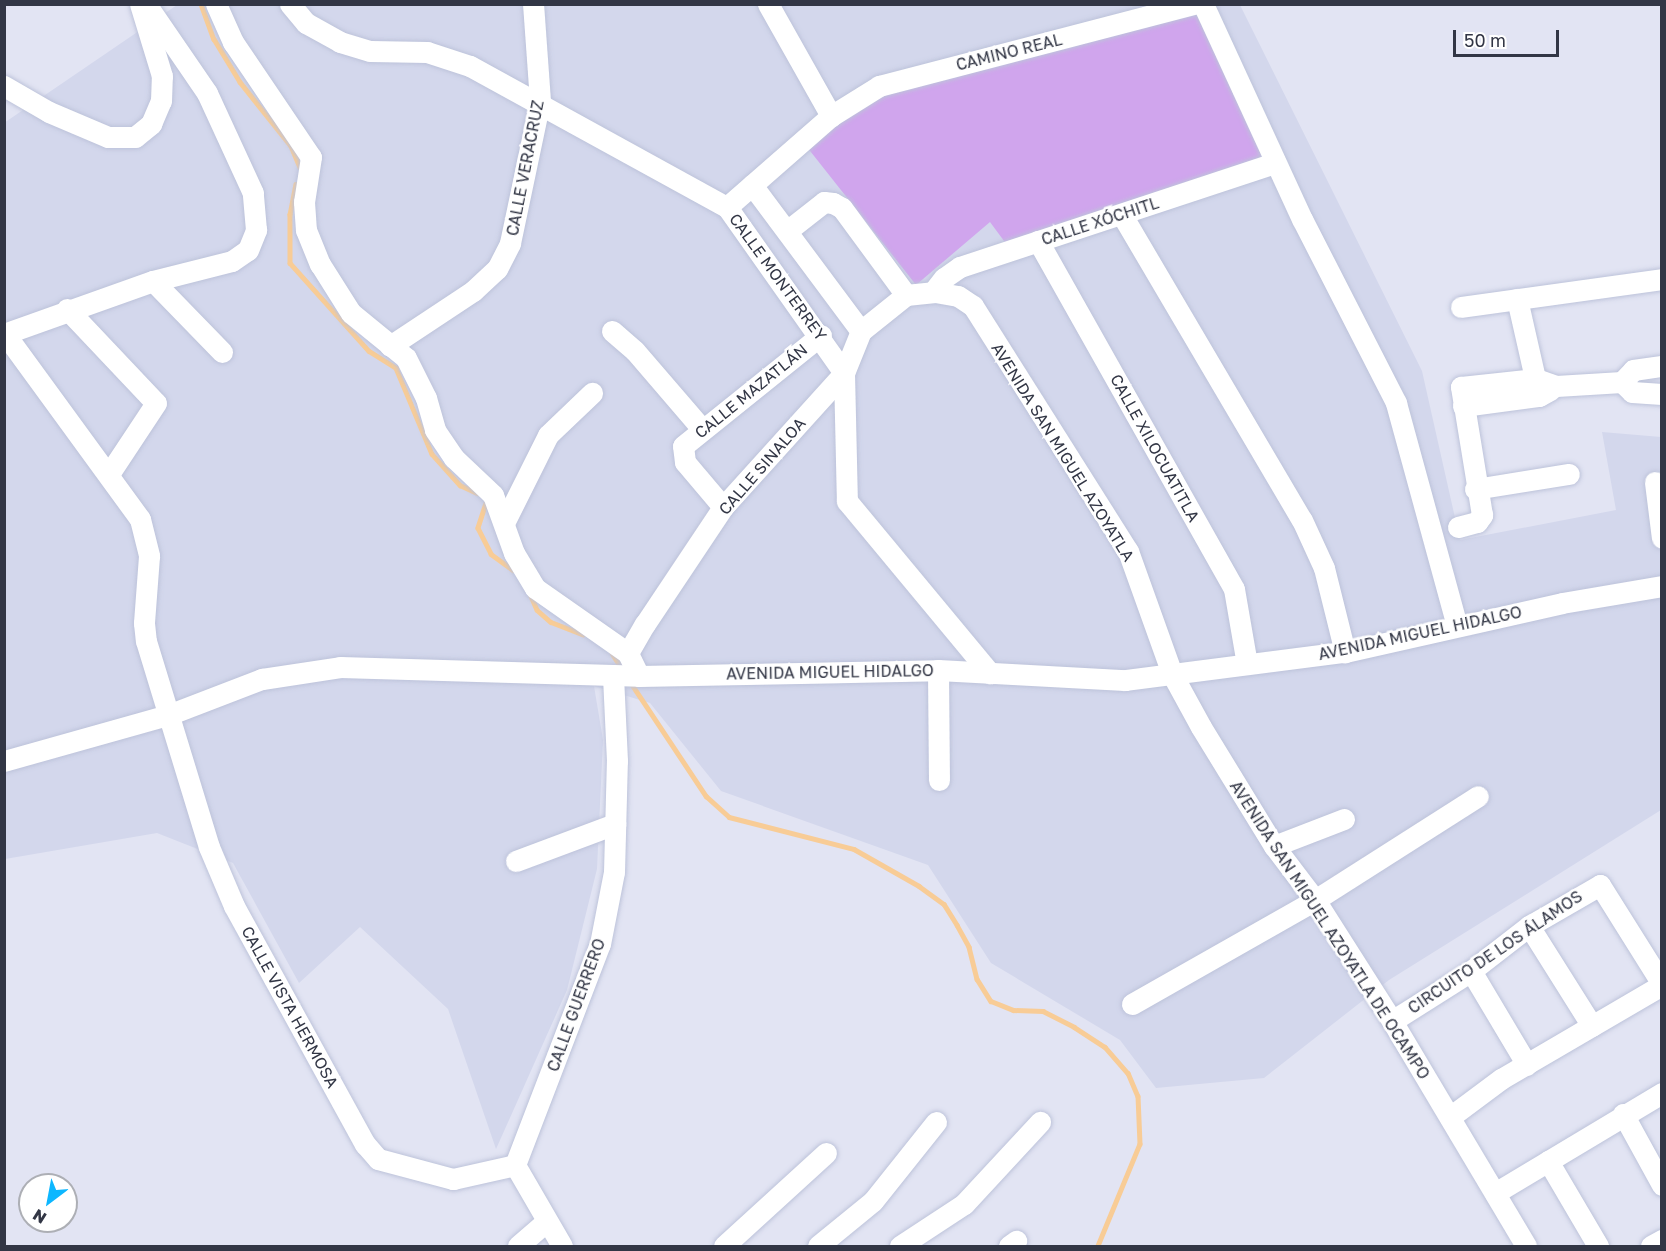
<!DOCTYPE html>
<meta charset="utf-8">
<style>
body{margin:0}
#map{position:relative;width:1666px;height:1251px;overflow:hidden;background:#e2e4f3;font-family:"Golos Text",sans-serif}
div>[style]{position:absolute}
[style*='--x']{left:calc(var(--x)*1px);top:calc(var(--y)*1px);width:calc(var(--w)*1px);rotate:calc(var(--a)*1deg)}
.residential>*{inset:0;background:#d3d7ec}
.green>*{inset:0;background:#d0a5ed}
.stream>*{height:4.5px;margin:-2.25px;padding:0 2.25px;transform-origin:2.25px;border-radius:2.25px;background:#f8cc96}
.roads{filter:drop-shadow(0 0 2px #bdc3da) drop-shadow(0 0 2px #bdc3da)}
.minor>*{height:21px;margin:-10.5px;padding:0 10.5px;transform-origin:10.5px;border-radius:10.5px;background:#fff}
span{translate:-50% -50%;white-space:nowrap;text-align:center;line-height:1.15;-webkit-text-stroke:5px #fff;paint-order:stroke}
.street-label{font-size:16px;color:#323645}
.frame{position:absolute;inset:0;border:6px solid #323645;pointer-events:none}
.north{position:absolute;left:18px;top:1173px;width:60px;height:60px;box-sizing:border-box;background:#fff;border:2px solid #adafb5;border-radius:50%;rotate:212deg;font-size:16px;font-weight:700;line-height:24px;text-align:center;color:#323645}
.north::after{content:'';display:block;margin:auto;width:21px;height:27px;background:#0db7ff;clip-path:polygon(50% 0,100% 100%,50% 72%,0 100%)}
.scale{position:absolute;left:1453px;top:30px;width:106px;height:27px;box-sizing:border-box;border:3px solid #323645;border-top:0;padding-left:8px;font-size:18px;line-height:21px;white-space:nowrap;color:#323645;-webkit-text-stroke:4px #fff;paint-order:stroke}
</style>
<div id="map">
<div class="residential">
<div style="clip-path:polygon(177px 5px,1240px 5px,1422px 371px,1460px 540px,1616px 510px,1602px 432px,1661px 437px,1661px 810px,1389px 980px,1264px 1078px,1156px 1088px,1120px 1040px,991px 963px,928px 865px,721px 791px,650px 703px,594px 686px,603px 740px,597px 869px,567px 990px,496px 1149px,448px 1009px,360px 927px,299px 983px,233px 863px,157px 833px,5px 859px,4px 123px)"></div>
</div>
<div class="green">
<div style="clip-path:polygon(1195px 12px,1269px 162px,1007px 245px,990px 222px,916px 285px,803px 142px,885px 86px)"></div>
</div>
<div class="stream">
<div style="--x:201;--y:4;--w:37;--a:70"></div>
<div style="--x:214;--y:39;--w:50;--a:58.8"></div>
<div style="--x:240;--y:82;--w:82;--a:51.4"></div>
<div style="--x:291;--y:146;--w:23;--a:67"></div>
<div style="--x:296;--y:184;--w:31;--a:101"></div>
<div style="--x:290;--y:214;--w:49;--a:90"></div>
<div style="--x:290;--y:263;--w:118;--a:48.1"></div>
<div style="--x:369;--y:351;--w:32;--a:32"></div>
<div style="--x:396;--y:368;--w:93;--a:67.3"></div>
<div style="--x:432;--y:454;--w:42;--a:47.9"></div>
<div style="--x:460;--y:485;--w:19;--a:25"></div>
<div style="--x:486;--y:503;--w:26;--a:108"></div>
<div style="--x:478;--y:528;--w:29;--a:63"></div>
<div style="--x:491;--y:554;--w:27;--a:36"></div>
<div style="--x:530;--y:594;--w:17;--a:66"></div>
<div style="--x:537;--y:610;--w:18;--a:41"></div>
<div style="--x:551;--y:622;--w:34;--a:21"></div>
<div style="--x:612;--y:653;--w:19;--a:58"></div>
<div style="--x:631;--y:683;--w:136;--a:56.4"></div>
<div style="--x:706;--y:796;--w:31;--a:42"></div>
<div style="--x:729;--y:817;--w:129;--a:14.4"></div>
<div style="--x:854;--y:849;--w:75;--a:29.6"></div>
<div style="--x:919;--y:886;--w:31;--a:36"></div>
<div style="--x:944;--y:904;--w:25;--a:58"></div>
<div style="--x:957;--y:925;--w:25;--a:61"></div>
<div style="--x:969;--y:947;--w:33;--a:76"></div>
<div style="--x:977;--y:979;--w:26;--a:58"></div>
<div style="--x:991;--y:1001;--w:24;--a:22"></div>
<div style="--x:1013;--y:1010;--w:30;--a:2"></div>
<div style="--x:1043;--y:1011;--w:35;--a:27"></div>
<div style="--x:1074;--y:1027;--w:37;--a:33"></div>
<div style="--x:1105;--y:1047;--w:35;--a:49"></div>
<div style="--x:1128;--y:1073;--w:25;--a:67"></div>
<div style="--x:1138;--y:1096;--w:48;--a:87.6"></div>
<div style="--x:1140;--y:1144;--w:110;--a:112.4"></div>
</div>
<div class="roads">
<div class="minor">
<div style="--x:216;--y:4;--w:42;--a:65.9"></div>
<div style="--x:233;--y:42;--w:139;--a:55.9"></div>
<div style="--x:311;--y:157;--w:46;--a:98.8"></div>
<div style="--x:304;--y:202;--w:28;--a:86"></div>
<div style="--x:306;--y:230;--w:37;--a:68"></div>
<div style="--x:320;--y:264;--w:58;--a:57.7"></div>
<div style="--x:351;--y:313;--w:71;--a:39.3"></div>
<div style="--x:406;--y:358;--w:45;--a:63.4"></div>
<div style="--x:426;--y:398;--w:33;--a:74"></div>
<div style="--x:435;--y:430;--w:34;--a:56"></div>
<div style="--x:454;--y:458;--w:54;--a:43.5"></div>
<div style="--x:493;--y:495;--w:62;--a:70.1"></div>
<div style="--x:514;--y:553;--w:41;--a:59"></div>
<div style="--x:535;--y:588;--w:113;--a:35"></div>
<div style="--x:290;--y:4;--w:25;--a:50"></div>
<div style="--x:306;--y:23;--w:39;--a:29"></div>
<div style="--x:340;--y:42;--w:31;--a:17"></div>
<div style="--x:370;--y:51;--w:57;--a:1"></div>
<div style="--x:427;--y:52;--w:45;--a:18"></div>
<div style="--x:470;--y:66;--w:293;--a:28.8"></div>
<div style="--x:727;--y:207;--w:203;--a:54.8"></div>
<div style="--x:844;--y:373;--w:128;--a:88.7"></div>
<div style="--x:847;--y:501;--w:224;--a:50.3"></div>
<div style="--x:768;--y:4;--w:129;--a:60.6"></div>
<div style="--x:1203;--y:4;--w:237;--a:65.3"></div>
<div style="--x:1302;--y:219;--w:207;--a:62.9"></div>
<div style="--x:1396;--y:403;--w:231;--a:74.7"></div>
<div style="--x:4;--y:86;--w:52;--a:30"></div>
<div style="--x:49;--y:112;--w:64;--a:23"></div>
<div style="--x:108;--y:137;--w:27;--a:0"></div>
<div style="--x:135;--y:137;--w:21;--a:-39"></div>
<div style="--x:151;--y:124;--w:25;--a:-67"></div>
<div style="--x:161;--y:101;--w:25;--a:-88"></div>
<div style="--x:162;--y:76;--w:75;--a:-107"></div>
<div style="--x:752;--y:185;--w:182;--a:53.3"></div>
<div style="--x:727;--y:207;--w:138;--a:-41.2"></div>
<div style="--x:831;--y:116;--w:57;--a:-32"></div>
<div style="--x:879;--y:86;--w:325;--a:-14.6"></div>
<div style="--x:1122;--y:215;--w:354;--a:59.5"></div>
<div style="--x:1302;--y:520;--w:53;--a:65.4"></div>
<div style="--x:1324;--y:568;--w:87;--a:76"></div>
<div style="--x:787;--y:231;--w:47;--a:-38.1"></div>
<div style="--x:824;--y:202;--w:9;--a:6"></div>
<div style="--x:833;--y:203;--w:10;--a:29"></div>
<div style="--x:842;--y:208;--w:108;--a:53.7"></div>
<div style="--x:1038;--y:241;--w:399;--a:60.6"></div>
<div style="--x:1234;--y:589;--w:76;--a:80.2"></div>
<div style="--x:153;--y:281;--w:99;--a:45.8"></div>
<div style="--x:933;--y:292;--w:18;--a:-52"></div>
<div style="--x:944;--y:278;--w:19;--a:-35"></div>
<div style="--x:960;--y:267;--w:332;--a:-18.3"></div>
<div style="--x:1517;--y:299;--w:99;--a:77.2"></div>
<div style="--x:1461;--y:307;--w:203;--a:-7.9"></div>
<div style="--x:67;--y:309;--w:129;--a:46.6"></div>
<div style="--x:156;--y:403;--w:85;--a:123.5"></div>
<div style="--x:612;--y:331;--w:30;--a:41"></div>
<div style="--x:635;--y:351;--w:103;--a:49.3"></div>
<div style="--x:4;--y:334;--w:158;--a:-19.6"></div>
<div style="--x:153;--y:281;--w:81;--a:-14.2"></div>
<div style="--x:232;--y:261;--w:19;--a:-35"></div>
<div style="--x:248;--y:250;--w:22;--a:-68"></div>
<div style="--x:256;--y:230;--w:37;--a:-95"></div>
<div style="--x:253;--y:193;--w:110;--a:-114.7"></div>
<div style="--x:207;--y:93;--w:108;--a:-124.4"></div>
<div style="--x:5;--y:334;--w:229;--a:53.9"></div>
<div style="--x:140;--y:519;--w:38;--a:76"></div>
<div style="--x:149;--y:556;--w:67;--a:94.3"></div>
<div style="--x:144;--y:623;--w:18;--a:84"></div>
<div style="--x:146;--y:641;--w:215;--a:73"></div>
<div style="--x:209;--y:847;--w:64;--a:67"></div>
<div style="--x:234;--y:906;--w:272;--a:61.2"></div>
<div style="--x:365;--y:1144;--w:20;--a:49"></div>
<div style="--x:378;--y:1159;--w:78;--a:14.9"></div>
<div style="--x:453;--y:1179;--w:64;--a:-12.7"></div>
<div style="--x:390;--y:346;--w:100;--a:-33.5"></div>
<div style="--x:473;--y:291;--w:33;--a:-43"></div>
<div style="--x:497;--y:269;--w:29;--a:-63"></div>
<div style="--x:510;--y:243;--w:145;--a:-78.1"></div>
<div style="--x:540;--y:101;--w:97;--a:-94.1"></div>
<div style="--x:1622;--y:382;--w:16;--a:-47"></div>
<div style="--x:1633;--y:370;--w:29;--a:-8"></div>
<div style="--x:1622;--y:382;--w:14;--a:45"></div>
<div style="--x:1632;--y:392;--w:30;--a:4"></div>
<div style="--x:1463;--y:406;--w:77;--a:-7.5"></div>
<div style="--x:1539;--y:396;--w:13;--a:-29"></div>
<div style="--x:1655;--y:482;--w:56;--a:82.9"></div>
<div style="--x:1475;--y:489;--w:95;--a:-9.1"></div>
<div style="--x:723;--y:507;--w:59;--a:-130.2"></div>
<div style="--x:685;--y:462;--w:16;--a:-97"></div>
<div style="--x:683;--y:446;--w:177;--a:-38.8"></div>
<div style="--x:505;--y:521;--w:96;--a:-63.4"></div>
<div style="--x:548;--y:435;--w:61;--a:-43.7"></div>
<div style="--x:1458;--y:527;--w:20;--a:-15"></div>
<div style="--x:1477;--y:522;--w:9;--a:-54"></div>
<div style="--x:1482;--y:515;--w:130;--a:-99.3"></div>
<div style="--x:1461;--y:387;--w:75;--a:-6.1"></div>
<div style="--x:1536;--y:379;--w:21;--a:19"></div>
<div style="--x:1556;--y:386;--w:66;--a:-3.5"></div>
<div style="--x:938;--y:670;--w:110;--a:89.5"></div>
<div style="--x:639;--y:676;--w:25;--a:-116"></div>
<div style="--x:628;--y:653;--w:34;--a:-60"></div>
<div style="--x:645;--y:624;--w:141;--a:-56.3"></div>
<div style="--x:723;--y:507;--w:181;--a:-47.9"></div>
<div style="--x:844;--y:373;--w:45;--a:-68"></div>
<div style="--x:861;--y:331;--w:58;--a:-38.7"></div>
<div style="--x:906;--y:295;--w:29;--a:-6"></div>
<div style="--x:935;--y:292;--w:23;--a:10"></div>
<div style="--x:958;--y:296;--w:18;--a:34"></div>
<div style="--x:973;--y:306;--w:290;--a:57.7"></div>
<div style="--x:1128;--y:551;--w:131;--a:70.3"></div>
<div style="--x:1172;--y:674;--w:60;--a:61.3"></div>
<div style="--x:1201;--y:727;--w:140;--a:58.5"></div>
<div style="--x:1274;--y:846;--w:68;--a:52.8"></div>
<div style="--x:1315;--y:900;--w:143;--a:57.5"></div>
<div style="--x:1392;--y:1021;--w:262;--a:59.2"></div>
<div style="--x:4;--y:761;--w:170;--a:-15.7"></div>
<div style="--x:168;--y:715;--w:101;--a:-21"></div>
<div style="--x:262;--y:679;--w:79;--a:-8.7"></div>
<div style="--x:340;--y:667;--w:299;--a:1.7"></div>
<div style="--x:639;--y:676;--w:299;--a:-1.1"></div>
<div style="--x:938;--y:670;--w:187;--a:3.1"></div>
<div style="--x:1125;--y:680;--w:222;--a:-7.3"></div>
<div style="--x:1345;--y:652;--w:222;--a:-12.7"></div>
<div style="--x:1562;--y:603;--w:101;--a:-9.6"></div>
<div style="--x:1274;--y:846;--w:75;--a:-21.1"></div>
<div style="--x:516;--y:861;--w:106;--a:-20.5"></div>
<div style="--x:1529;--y:926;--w:118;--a:57.8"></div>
<div style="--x:1471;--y:971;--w:109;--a:59.2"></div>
<div style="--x:1132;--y:1004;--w:210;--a:-29.6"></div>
<div style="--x:1315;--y:900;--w:193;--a:-32.5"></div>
<div style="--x:1392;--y:1021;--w:93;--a:-32.3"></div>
<div style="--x:1471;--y:971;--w:73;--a:-37.8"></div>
<div style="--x:1529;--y:926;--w:82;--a:-30"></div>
<div style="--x:1600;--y:885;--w:117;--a:57.9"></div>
<div style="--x:1623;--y:1114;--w:81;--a:61.2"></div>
<div style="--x:1450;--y:1117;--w:64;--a:-36.7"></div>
<div style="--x:1501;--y:1079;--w:186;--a:-30.3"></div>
<div style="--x:1548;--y:1161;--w:99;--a:59.5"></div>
<div style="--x:1495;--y:1193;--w:195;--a:-30.9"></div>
<div style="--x:518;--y:1246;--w:38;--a:-41"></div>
<div style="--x:562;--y:1246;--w:94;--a:-120.1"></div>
<div style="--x:515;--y:1165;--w:237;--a:-69"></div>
<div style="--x:600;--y:944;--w:73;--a:-79"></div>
<div style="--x:614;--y:872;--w:111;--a:-88.5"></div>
<div style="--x:617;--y:761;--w:86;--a:-92.7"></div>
<div style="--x:724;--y:1246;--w:138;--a:-42.4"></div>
<div style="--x:818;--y:1246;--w:71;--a:-39.3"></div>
<div style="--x:873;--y:1201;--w:101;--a:-51.4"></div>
<div style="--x:900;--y:1246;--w:77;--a:-33.3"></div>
<div style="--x:964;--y:1204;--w:112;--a:-47.2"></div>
<div style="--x:1009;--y:1246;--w:9;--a:-36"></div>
<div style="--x:1651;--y:1246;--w:13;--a:-29"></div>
</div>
</div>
<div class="street-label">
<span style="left:1009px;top:52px;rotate:-14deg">CAMINO REAL</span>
<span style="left:525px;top:168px;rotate:-79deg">CALLE VERACRUZ</span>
<span style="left:1100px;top:221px;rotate:-18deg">CALLE XÓCHITL</span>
<span style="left:778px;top:277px;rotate:54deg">CALLE MONTERREY</span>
<span style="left:751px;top:391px;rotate:-39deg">CALLE MAZATLÁN</span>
<span style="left:1155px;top:448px;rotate:61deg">CALLE XILOCUATITLA</span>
<span style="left:1063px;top:452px;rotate:58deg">AVENIDA SAN MIGUEL AZOYATLA</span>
<span style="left:762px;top:466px;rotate:-49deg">CALLE SINALOA</span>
<span style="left:1420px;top:633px;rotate:-12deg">AVENIDA MIGUEL HIDALGO</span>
<span style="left:830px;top:672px;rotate:-1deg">AVENIDA MIGUEL HIDALGO</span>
<span style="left:1330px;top:930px;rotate:57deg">AVENIDA SAN MIGUEL AZOYATLA DE OCAMPO</span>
<span style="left:1495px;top:952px;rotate:-34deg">CIRCUITO DE LOS ÁLAMOS</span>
<span style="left:576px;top:1005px;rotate:-70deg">CALLE GUERRERO</span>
<span style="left:290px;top:1007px;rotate:61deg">CALLE VISTA HERMOSA</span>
</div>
<div class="frame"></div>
<div class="north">N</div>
<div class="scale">50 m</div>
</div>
